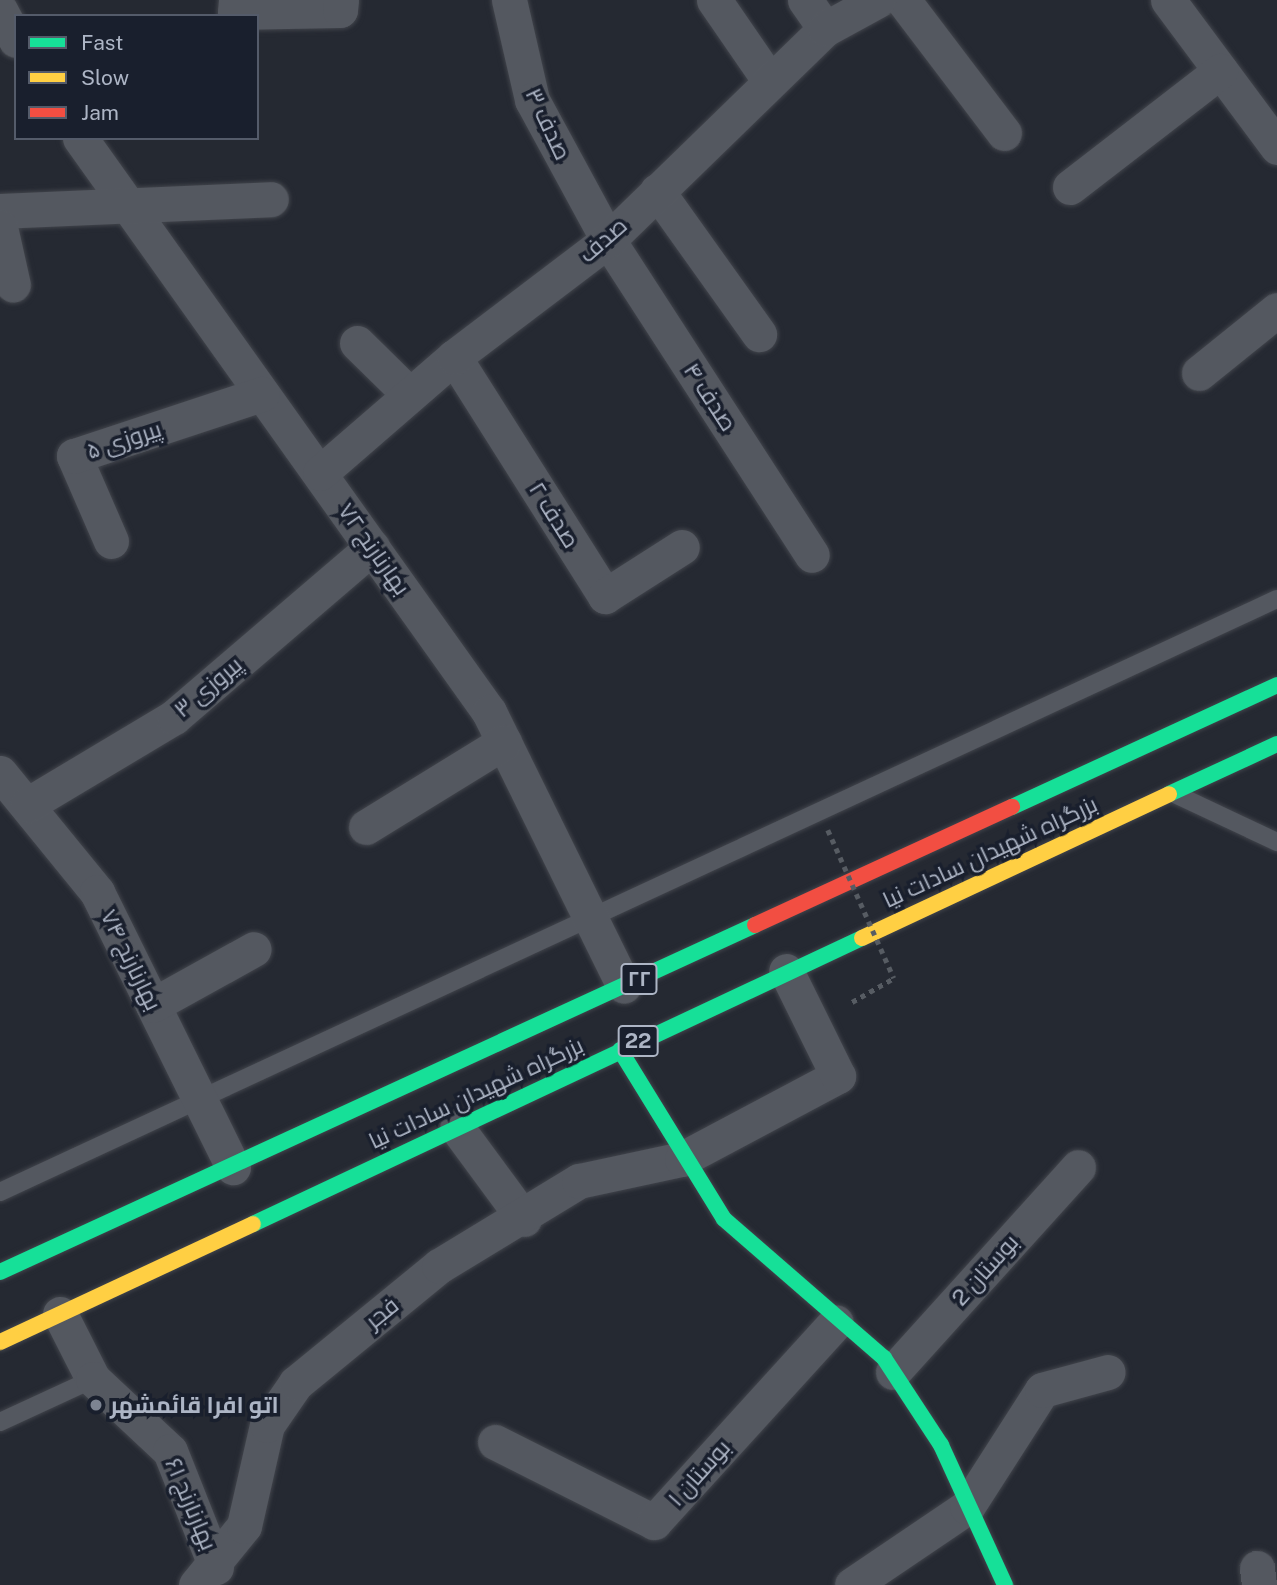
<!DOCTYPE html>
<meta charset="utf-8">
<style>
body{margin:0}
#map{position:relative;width:1277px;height:1585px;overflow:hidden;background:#252932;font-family:"Public Sans",Cairo,sans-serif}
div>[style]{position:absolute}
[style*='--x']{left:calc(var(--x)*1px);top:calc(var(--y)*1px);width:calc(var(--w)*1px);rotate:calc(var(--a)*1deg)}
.path>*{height:4.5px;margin-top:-2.25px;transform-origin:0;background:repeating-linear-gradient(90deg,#575c63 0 5px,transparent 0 10px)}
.roads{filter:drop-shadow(0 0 2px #41444b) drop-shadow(0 0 2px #41444b)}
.lane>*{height:18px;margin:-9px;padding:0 9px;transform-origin:9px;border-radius:9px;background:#545860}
.street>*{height:35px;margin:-17.5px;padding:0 17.5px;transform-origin:17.5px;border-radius:17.5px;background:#545860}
.fast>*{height:16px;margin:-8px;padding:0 8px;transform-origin:8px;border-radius:8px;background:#16e098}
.slow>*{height:16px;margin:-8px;padding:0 8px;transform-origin:8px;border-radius:8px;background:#ffcf43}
.jam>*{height:16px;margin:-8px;padding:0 8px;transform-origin:8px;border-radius:8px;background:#f24e42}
.path-bridge>*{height:4.5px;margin-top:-2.25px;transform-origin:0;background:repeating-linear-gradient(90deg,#575c63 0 5px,transparent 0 10px)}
.dots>*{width:19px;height:19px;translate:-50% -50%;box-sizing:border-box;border:4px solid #191f2d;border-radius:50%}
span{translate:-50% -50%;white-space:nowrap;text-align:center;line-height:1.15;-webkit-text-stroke:7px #191f2d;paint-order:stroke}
.shield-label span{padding:2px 5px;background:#191f2d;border:2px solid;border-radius:5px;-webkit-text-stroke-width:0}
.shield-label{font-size:21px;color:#adb5c5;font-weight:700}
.street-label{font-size:23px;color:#adb5c5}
.poi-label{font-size:23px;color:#adb5c5;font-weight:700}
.left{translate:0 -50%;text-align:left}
.legend{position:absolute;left:14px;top:14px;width:245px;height:126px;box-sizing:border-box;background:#191f2d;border:2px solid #545b6a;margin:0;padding:9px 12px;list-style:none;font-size:21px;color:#adb5c5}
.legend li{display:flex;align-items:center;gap:14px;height:35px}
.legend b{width:35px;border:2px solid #545b6a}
</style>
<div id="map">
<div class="path">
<div style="--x:852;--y:1002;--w:48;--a:-29.7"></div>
</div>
<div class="roads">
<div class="lane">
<div style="--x:1175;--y:794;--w:113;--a:25.2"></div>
<div style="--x:0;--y:1192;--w:1408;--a:-24.91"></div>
<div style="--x:0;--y:1422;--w:102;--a:-24.8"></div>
</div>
<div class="street">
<div style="--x:236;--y:0;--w:12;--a:95"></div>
<div style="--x:235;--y:12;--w:105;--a:-1.1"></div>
<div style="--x:340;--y:10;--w:10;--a:-84"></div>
<div style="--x:509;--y:0;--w:103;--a:77"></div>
<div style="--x:532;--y:100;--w:159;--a:61.5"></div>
<div style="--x:608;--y:240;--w:375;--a:57.1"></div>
<div style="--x:714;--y:0;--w:97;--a:55.5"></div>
<div style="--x:805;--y:0;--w:35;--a:55"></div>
<div style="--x:903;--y:0;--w:167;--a:52.8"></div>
<div style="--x:1168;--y:0;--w:183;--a:53.4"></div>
<div style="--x:0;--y:10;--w:34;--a:62"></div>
<div style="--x:80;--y:138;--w:705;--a:54.53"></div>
<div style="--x:489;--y:712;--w:305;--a:63.8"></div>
<div style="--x:1070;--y:187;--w:190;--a:-37.7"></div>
<div style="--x:657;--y:191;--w:176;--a:54.5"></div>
<div style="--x:0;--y:211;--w:271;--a:-2.5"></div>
<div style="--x:0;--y:227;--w:59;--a:77.4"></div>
<div style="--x:357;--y:343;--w:74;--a:44.5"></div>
<div style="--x:454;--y:357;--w:283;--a:57.7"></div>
<div style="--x:605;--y:596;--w:91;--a:-32.5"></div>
<div style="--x:1199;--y:373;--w:100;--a:-38.9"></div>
<div style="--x:320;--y:473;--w:177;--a:-40.9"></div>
<div style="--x:454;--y:357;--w:193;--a:-37.2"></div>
<div style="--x:608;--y:240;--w:303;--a:-44.2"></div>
<div style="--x:825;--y:29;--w:60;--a:-28.7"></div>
<div style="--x:111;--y:541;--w:93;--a:-113.5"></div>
<div style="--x:74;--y:456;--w:198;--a:-18.3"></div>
<div style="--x:0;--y:773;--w:154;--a:50.8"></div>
<div style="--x:97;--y:892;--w:307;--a:63.7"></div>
<div style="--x:27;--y:805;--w:171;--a:-30.9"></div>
<div style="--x:174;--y:717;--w:261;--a:-40.6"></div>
<div style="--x:366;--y:827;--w:162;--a:-31.6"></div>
<div style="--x:153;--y:1005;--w:115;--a:-29"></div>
<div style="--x:457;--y:1128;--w:113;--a:53.6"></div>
<div style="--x:60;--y:1314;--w:73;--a:63.1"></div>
<div style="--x:93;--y:1379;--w:105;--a:43.1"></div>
<div style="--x:170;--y:1451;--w:125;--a:68.4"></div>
<div style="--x:893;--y:1372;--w:276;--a:-47.9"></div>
<div style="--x:495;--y:1442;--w:178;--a:26.7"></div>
<div style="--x:654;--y:1522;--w:270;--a:-47.7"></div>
<div style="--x:1257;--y:1568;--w:17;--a:83"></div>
<div style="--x:196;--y:1585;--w:76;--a:-50.9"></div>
<div style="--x:244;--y:1526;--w:104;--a:-77.2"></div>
<div style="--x:267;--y:1425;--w:51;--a:-55.4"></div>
<div style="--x:296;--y:1383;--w:185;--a:-39.3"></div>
<div style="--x:439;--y:1266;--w:164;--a:-31.3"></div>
<div style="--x:579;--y:1181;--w:105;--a:-12.1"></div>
<div style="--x:682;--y:1159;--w:177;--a:-28"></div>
<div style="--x:838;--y:1076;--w:117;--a:-116.3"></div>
<div style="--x:852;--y:1585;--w:139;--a:-34.1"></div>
<div style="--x:967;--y:1507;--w:139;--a:-57.3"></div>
<div style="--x:1042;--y:1390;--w:68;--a:-15.3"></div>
</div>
<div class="fast">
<div style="--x:1169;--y:794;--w:119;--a:-24.8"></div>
<div style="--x:1012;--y:807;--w:292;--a:-24.7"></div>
<div style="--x:620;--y:1050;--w:198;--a:58.4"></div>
<div style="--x:724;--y:1219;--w:212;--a:41"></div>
<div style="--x:884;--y:1358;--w:104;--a:56.8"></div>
<div style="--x:941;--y:1445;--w:154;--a:65.4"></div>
<div style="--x:253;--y:1224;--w:673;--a:-25.16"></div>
<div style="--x:0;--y:1272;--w:831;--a:-24.68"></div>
</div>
<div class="slow">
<div style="--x:862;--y:938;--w:339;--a:-25.1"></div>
<div style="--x:0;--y:1342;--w:279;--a:-25"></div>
</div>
<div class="jam">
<div style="--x:755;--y:925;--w:283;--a:-24.7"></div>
</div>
</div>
<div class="path-bridge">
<div style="--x:828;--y:830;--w:162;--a:66"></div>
</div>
<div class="dots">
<div style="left:96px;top:1405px;background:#7d8492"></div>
</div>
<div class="shield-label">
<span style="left:639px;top:979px">۲۲</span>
<span style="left:638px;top:1041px">22</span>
</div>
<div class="street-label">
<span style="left:548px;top:124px;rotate:65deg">صدف ۳</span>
<span style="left:603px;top:240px;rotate:-41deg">صدف</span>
<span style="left:710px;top:397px;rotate:57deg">صدف ۴</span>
<span style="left:124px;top:440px;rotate:-18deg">پیروزی ۵</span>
<span style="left:554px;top:515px;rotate:58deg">صدف ۲</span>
<span style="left:374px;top:549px;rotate:55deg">بهارنارنج ۷۲</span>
<span style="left:208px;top:687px;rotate:-40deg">پیروزی ۳</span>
<span style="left:990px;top:852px;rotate:-25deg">بزرگراه شهیدان سادات نیا</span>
<span style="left:131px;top:960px;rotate:64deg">بهارنارنج ۷۴</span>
<span style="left:476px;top:1093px;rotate:-25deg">بزرگراه شهیدان سادات نیا</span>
<span style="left:985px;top:1270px;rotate:-48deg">بوستان 2</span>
<span style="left:382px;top:1313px;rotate:-39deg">فجر</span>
<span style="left:699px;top:1473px;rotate:-48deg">بوستان ۱</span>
<span style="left:191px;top:1504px;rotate:67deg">بهارنارنج ۶۱</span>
</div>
<div class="poi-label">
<span class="left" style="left:110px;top:1405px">اتو افرا قائمشهر</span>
</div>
<ul class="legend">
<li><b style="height:9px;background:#16e098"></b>Fast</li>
<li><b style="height:9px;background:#ffcf43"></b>Slow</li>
<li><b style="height:9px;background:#f24e42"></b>Jam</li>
</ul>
</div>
